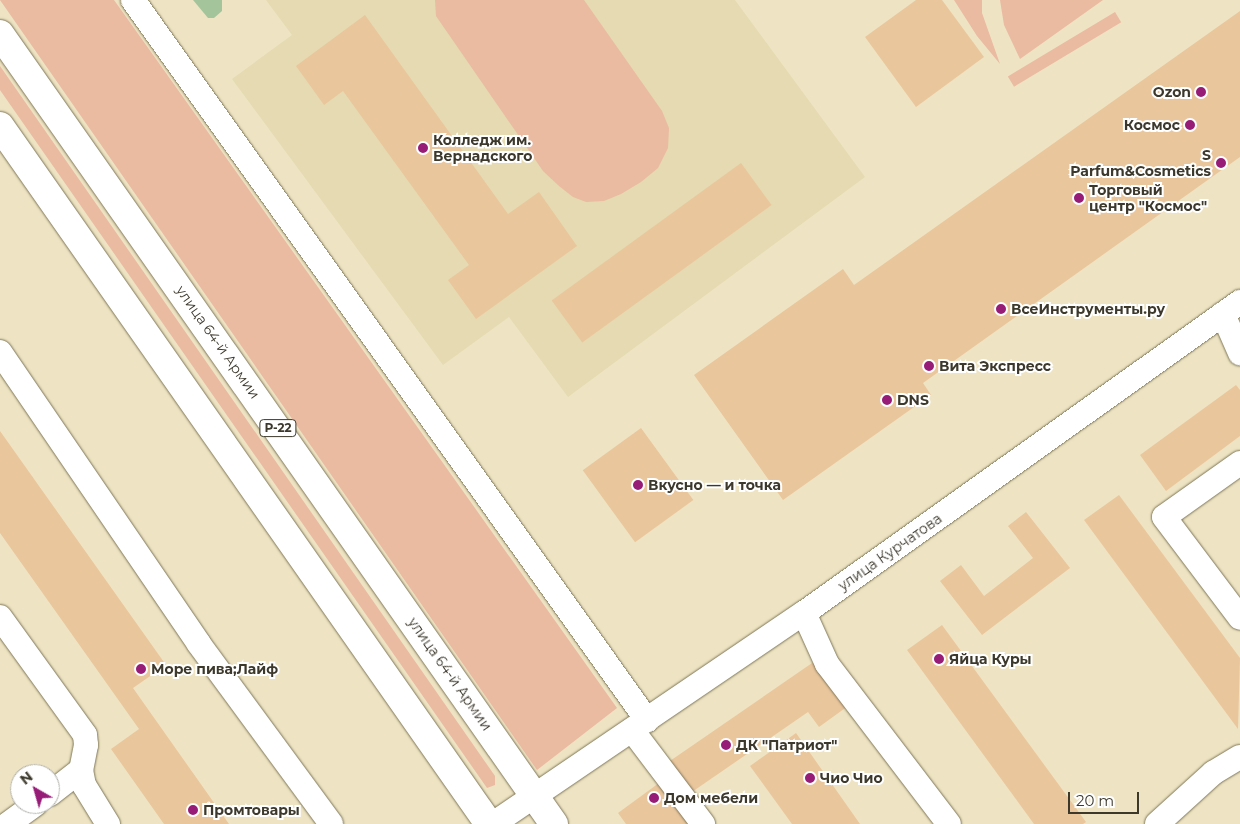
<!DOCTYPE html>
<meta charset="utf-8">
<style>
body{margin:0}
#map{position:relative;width:1240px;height:824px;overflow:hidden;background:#eee4c3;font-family:Montserrat,sans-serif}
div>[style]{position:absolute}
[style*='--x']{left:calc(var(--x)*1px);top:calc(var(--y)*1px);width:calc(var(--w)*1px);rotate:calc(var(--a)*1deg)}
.built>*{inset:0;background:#e5dab1}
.green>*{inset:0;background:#eabaa1;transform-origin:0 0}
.water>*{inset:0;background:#a4c59b}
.building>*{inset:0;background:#eac69c;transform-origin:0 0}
.roads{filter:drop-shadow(0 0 1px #7f7658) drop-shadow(0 0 1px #7f7658)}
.minor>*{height:24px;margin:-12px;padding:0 12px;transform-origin:12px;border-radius:12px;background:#fff}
.highway>*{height:28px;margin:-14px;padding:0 14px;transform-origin:14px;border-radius:14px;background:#fff}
.dots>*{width:14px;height:14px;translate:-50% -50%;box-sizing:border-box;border:2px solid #fff;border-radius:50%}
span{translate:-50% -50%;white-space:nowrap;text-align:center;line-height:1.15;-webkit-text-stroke:4px #fff;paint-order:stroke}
.shield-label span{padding:1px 4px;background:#fff;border:1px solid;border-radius:4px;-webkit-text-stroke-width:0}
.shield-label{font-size:12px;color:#3c392c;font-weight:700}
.poi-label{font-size:14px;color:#3c392c;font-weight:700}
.right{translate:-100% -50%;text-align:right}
.left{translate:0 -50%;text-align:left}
.street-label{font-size:14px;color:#3c392c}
.north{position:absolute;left:10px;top:764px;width:50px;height:50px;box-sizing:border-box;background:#fff;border:1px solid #b1b0ab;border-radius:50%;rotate:322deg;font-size:14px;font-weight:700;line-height:20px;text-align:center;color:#3c392c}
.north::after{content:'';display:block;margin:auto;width:18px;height:22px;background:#961c78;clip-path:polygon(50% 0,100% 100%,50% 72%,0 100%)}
.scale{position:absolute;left:1068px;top:792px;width:71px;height:22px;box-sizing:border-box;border:2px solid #3c392c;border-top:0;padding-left:6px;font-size:15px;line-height:18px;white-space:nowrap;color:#3c392c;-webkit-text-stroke:4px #fff;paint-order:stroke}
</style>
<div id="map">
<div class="built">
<div style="clip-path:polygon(266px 0,735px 0,865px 177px,568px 397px,509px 317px,443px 365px,232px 79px,292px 35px)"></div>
</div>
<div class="green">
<div style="clip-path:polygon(0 0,114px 0,617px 708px,537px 770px)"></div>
<div style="clip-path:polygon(435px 0,584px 0,662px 111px,669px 128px,668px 148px,658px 168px,641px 182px,621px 194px,604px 201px,586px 202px,573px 197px,559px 186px,543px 171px,436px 16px)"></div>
<div style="clip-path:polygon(954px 0,982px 0,982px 13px,1000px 64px,977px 36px)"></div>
<div style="clip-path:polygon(1000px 0,1103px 0,1020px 59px,1004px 25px)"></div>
<div style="left:1115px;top:12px;width:12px;height:125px;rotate:59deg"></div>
<div style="clip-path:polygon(0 66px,495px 776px,495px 785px,487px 788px,0 90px)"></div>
</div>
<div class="water">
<div style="clip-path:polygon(193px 0,222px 0,222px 11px,214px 18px,208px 18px)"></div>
</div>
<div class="building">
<div style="clip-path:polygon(916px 0,942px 0,984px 57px,916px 107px,865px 37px)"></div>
<div style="clip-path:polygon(1240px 11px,1240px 157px,923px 383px,931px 395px,783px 500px,694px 375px,843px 269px,854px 285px)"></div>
<div style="clip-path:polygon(365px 15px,508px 214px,539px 192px,577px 246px,476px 319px,448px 280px,469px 265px,343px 91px,324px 105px,296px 66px)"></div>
<div style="left:741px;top:163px;width:52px;height:234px;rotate:54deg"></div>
<div style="clip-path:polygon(1236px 385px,1240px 390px,1240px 436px,1166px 491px,1140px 455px)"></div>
<div style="left:641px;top:428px;width:89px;height:72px;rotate:54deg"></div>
<div style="clip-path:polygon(0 431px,166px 665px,133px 688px,229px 824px,164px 824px,111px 749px,139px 729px,0 533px)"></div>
<div style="clip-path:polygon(1119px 495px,1240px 658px,1238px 729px,1084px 520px)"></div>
<div style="clip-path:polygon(1026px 512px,1070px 568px,982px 635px,940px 581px,961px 565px,984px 596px,1033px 558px,1008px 526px)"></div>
<div style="clip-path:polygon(942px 625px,1086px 822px,1083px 824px,1034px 824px,907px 650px)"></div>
<div style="clip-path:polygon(815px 661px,848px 706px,819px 727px,808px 712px,689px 794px,667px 763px)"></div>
<div style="clip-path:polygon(796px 733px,860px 824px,792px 824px,750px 766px)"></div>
<div style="clip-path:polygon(659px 783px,689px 824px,626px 824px,618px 813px)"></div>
</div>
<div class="roads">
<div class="minor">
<div style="--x:133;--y:0;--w:885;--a:54.48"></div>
<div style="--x:1223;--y:314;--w:43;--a:66.4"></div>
<div style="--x:0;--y:352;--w:353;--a:55.7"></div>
<div style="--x:199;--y:644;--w:223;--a:53.7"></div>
<div style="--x:1240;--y:463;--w:93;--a:144.6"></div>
<div style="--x:1164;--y:517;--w:126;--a:53"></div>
<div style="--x:804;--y:613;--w:56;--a:65.7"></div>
<div style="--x:827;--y:664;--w:201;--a:52.7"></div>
<div style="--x:0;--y:617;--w:145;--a:54.2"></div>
<div style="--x:85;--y:735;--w:10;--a:84"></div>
<div style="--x:86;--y:745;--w:25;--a:101"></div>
<div style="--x:81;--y:770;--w:15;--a:79"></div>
<div style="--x:84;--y:785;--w:46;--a:58.4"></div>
<div style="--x:632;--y:730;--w:118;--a:52.9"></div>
<div style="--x:50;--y:794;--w:39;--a:-38"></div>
<div style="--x:8;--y:824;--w:34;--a:-36"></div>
<div style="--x:493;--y:824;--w:376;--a:-34.2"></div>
<div style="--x:804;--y:613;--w:536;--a:-35.5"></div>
<div style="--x:1157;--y:824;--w:76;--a:-42.3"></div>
<div style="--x:1213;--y:773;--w:31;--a:-31"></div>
</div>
<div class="highway">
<div style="--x:0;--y:34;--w:965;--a:54.96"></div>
<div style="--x:0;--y:126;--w:852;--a:54.99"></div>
</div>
</div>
<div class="dots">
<div style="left:1201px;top:92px;background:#961c78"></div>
<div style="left:1190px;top:125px;background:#961c78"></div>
<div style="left:423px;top:148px;background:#961c78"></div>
<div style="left:1221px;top:163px;background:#961c78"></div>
<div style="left:1079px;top:198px;background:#961c78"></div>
<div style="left:1001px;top:309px;background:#961c78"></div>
<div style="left:929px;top:366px;background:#961c78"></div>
<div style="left:887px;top:400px;background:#961c78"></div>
<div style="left:638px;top:485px;background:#961c78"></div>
<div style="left:939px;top:659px;background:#961c78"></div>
<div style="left:141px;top:669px;background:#961c78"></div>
<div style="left:726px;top:745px;background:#961c78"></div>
<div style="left:810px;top:778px;background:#961c78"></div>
<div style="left:654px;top:798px;background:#961c78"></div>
<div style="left:193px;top:810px;background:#961c78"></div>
</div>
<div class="shield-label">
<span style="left:278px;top:428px">Р-22</span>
</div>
<div class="poi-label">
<span class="right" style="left:1191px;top:92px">Ozon</span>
<span class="right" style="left:1180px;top:125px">Космос</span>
<span class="left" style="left:433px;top:148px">Колледж им.<br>Вернадского</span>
<span class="right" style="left:1211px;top:163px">S<br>Parfum&amp;Cosmetics</span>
<span class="left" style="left:1089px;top:198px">Торговый<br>центр "Космос"</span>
<span class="left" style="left:1011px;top:309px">ВсеИнструменты.ру</span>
<span class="left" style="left:939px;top:366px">Вита Экспресс</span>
<span class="left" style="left:897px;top:400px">DNS</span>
<span class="left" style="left:648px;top:485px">Вкусно — и точка</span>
<span class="left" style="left:949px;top:659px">Яйца Куры</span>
<span class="left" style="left:151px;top:669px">Море пива;Лайф</span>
<span class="left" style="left:736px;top:745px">ДК "Патриот"</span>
<span class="left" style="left:820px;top:778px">Чио Чио</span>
<span class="left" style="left:664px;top:798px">Дом мебели</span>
<span class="left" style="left:203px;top:810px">Промтовары</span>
</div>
<div class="street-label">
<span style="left:218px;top:342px;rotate:55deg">улица 64-й Армии</span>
<span style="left:890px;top:552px;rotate:-35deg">улица Курчатова</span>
<span style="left:450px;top:674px;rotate:55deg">улица 64-й Армии</span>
</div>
<div class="north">N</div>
<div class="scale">20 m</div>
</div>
